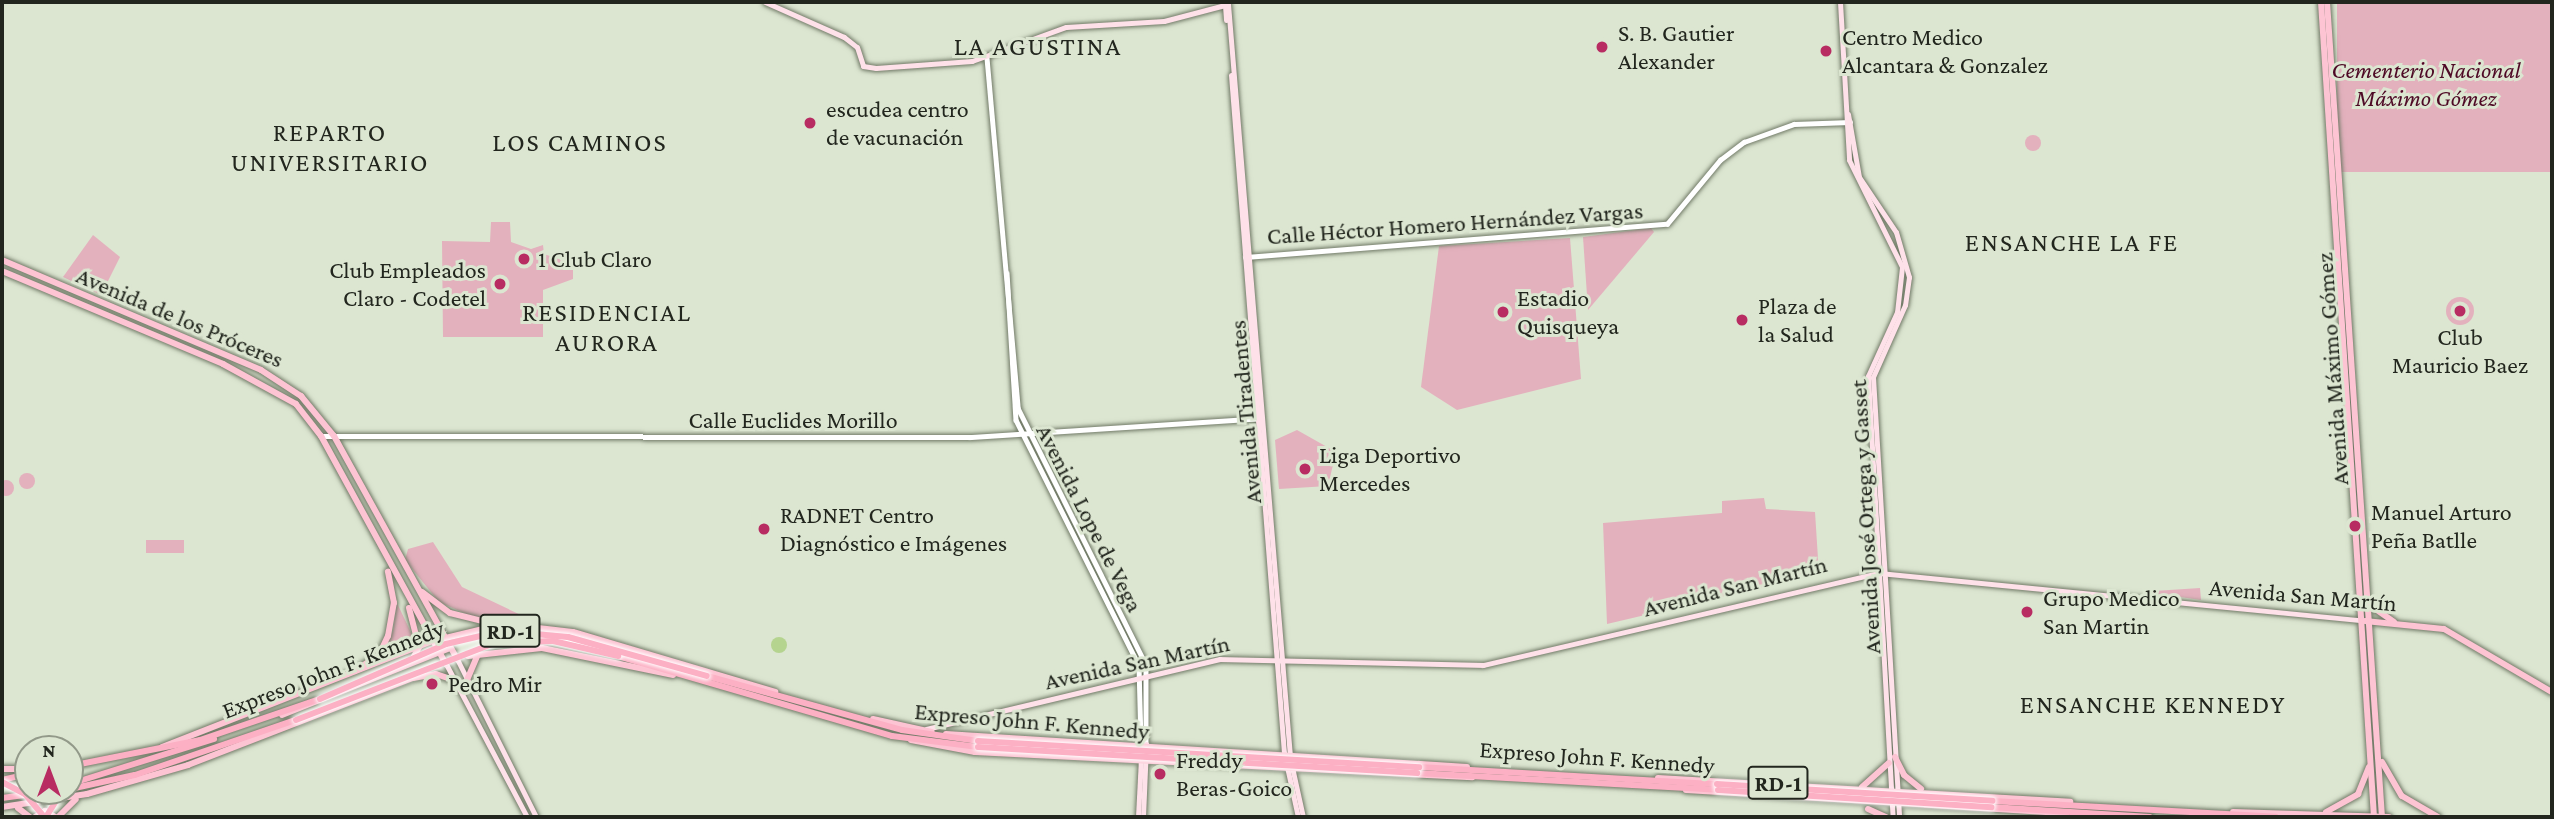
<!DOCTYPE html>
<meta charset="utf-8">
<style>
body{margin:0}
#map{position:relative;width:2554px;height:819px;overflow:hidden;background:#dce6d1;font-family:"Crimson Pro",serif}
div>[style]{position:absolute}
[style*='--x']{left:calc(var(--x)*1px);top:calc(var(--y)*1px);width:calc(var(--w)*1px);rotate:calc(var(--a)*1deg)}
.green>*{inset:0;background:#e3b1bd;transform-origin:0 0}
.round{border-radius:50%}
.water>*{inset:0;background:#b5d48f}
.roads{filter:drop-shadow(0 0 2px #717a67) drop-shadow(0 0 2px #717a67)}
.tertiary>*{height:4.5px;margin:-2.25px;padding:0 2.25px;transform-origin:2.25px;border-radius:2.25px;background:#fff}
.secondary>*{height:5px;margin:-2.5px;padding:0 2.5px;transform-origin:2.5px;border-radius:2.5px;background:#fee1e9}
.primary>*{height:6px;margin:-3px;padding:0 3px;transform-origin:3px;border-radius:3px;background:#fdc4d3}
.trunk>*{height:6px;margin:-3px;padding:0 3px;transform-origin:3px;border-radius:3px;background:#fcb0c4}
.bridges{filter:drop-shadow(0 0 2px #fff) drop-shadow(0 0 2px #fff)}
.trunk-bridge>*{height:6px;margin:-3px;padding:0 3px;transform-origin:3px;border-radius:3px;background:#fcb0c4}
.dots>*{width:19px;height:19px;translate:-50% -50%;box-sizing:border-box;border:4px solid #dce6d1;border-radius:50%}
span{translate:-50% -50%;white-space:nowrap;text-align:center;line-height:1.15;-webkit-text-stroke:6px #dce6d1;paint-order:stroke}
.shield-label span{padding:2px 5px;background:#dce6d1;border:2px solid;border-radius:5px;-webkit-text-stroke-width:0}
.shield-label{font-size:23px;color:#22261e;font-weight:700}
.poi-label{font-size:24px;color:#22261e}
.left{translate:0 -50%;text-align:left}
.right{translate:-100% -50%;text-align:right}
.park-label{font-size:24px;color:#4e0925;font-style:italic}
.street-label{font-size:24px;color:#22261e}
.neighbourhood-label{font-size:26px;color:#22261e;letter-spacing:2px}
.frame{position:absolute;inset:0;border:4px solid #22261e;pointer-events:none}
.north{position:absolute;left:14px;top:735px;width:70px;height:70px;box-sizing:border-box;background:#dce6d1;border:2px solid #929989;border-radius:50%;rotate:0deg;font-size:19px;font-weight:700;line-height:28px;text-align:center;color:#22261e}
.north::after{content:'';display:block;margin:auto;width:24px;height:32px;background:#b82c62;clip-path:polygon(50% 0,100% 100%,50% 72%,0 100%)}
</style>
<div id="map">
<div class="green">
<div style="left:2337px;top:2px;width:215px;height:170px"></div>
<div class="round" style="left:2025px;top:135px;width:16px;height:16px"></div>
<div style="clip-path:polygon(491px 222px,510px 222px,511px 242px,531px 249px,543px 245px,544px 254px,573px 264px,573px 279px,543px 290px,543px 337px,443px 337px,442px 241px,490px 242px)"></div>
<div style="clip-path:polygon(1651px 228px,1654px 232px,1588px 310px,1583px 237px)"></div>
<div style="clip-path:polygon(93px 235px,120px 257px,101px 295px,63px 277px)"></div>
<div style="clip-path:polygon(1570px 238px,1581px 379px,1457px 410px,1421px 387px,1439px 246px)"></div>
<div class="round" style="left:2446px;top:297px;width:28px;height:28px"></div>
<div style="clip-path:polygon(1297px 430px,1336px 452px,1328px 486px,1279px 489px,1275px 440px)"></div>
<div class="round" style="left:19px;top:473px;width:16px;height:16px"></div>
<div class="round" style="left:-2px;top:480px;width:16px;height:16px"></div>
<div style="clip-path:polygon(1764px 498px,1766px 509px,1815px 512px,1819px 574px,1607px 624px,1603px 523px,1722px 513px,1722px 501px)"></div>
<div style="left:146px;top:540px;width:38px;height:13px"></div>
<div style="clip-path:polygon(433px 542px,462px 587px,525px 617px,478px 619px,439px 602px,405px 560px,408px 549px)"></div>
<div style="clip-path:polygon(2200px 588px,2201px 600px,2152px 593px,2154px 591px)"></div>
<div style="clip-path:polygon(397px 603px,416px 643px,379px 658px,393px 631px)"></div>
</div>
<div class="water">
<div class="round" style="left:771px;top:637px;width:16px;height:16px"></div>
</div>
<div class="roads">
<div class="tertiary">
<div style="--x:987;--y:58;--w:351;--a:84.9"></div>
<div style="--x:1018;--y:408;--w:287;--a:63.5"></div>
<div style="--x:1146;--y:665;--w:79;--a:90"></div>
<div style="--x:1245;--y:257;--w:423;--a:-4.5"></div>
<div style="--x:1667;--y:224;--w:83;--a:-50.4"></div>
<div style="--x:1720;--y:160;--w:30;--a:-37"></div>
<div style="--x:1744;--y:142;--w:53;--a:-19.8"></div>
<div style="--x:1794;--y:124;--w:56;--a:-2"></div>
<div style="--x:1007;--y:273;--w:147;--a:86.5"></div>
<div style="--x:1016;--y:420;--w:275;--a:63.4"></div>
<div style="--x:1139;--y:666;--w:77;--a:88.5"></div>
<div style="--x:321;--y:436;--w:649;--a:0.09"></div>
<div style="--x:970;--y:437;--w:292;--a:-3.7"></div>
</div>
<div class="secondary">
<div style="--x:765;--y:2;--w:86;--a:23.9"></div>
<div style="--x:844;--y:37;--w:16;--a:38"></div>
<div style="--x:857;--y:47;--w:20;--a:72"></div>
<div style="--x:863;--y:66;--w:13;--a:9"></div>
<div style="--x:876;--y:68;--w:96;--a:-4.2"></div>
<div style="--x:972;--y:61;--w:100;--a:-19.9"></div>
<div style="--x:1066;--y:27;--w:98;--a:-3.5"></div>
<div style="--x:1164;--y:21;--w:63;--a:-14.7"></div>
<div style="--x:1840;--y:2;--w:158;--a:86.7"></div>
<div style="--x:1849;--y:160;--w:119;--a:63.6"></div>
<div style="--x:1902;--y:267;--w:45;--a:96.3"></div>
<div style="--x:1897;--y:312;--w:70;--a:114.4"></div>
<div style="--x:1868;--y:376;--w:442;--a:86.8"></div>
<div style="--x:1228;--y:4;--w:756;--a:85.29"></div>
<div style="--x:1225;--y:5;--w:15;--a:86"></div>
<div style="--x:1231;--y:75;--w:680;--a:85.53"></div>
<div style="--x:1284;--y:753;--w:66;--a:77.7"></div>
<div style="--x:1848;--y:114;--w:64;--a:80.1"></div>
<div style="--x:1859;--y:177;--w:66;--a:56.1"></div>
<div style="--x:1896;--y:232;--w:47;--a:73.9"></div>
<div style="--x:1909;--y:277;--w:28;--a:98"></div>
<div style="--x:1905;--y:305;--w:79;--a:114"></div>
<div style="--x:1873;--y:377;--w:441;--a:86.6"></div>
<div style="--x:457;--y:659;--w:177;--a:63.4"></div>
<div style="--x:446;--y:664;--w:173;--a:62.1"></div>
<div style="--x:926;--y:729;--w:302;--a:-13.4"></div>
<div style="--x:1220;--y:659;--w:263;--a:1.3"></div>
<div style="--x:1483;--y:665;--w:407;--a:-13.1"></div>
<div style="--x:1879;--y:573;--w:483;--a:5.6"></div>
<div style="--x:1292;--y:767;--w:51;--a:77.6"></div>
<div style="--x:1138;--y:817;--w:60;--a:-87.1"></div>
<div style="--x:1143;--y:817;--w:73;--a:-87.6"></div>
</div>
<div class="primary">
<div style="--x:2321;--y:2;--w:817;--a:86.28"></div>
<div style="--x:2327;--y:2;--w:817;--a:86.14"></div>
<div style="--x:2;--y:260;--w:281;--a:23"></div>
<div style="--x:261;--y:370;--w:48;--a:33"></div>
<div style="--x:301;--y:396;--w:52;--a:50.5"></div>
<div style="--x:334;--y:436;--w:255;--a:61.1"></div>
<div style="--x:2;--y:271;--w:240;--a:22.8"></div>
<div style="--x:223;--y:364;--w:83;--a:28.7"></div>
<div style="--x:296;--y:404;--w:41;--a:52"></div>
<div style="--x:321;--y:436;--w:260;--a:61.3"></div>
<div style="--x:422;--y:592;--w:35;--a:37"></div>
<div style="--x:450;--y:613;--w:41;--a:14"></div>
<div style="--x:2367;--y:603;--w:33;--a:35"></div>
<div style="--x:409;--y:608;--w:40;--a:75.6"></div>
<div style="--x:419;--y:647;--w:15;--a:118"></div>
<div style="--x:2365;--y:621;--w:79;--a:5.8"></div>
<div style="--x:2444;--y:629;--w:125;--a:30.3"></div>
<div style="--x:468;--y:656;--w:74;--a:-6.2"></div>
<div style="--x:542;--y:648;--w:134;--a:11.6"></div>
<div style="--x:355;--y:671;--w:29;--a:-34"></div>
<div style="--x:379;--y:655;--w:21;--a:-65"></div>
<div style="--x:388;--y:636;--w:34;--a:-80"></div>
<div style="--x:394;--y:603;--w:32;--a:-101"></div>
<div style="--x:413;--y:678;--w:23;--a:-10"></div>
<div style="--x:436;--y:674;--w:21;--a:19"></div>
<div style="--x:467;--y:680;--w:28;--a:-67"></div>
<div style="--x:282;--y:715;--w:181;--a:-21.7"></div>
<div style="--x:873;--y:719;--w:60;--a:12.4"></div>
<div style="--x:946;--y:734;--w:522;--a:3.62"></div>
<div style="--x:911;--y:740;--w:65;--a:10.6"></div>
<div style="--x:975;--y:752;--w:498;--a:2.9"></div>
<div style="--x:162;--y:747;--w:291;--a:-21.4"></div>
<div style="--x:433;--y:641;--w:73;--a:-13.5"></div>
<div style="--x:504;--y:624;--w:69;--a:6.6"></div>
<div style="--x:573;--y:632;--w:211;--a:16.5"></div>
<div style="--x:1895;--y:757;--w:20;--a:63"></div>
<div style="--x:1904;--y:775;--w:22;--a:39"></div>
<div style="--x:2382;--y:762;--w:39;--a:60"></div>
<div style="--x:2402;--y:796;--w:42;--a:30.3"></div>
<div style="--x:2;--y:769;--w:26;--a:0"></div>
<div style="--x:1658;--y:778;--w:413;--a:3.3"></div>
<div style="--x:1862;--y:787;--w:36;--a:-42"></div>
<div style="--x:1686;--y:790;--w:381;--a:3.5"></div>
<div style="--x:2;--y:807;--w:86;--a:-8.7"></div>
<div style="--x:87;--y:794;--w:105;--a:-16"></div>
<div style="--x:188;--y:765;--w:243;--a:-21.2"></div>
<div style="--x:18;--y:808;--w:15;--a:37"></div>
<div style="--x:1868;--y:809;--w:20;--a:24"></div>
<div style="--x:2233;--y:812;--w:156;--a:1.8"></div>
<div style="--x:2326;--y:812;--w:37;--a:-29"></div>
<div style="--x:2358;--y:794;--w:29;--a:-68"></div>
<div style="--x:35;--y:817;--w:12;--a:-31"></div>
<div style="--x:45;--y:811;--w:12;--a:31"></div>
<div style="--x:58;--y:817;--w:25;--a:-45"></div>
</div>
<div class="trunk">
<div style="--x:618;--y:656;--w:285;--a:16.3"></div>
<div style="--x:892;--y:736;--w:87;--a:7.3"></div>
<div style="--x:707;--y:676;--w:202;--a:15.5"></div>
<div style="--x:902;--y:730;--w:77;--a:8.2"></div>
<div style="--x:70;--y:766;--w:133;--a:-11.3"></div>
<div style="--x:200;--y:740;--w:127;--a:-18.9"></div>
<div style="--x:1419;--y:767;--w:298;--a:3.3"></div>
<div style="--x:1417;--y:773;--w:301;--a:3.2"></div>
<div style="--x:2;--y:780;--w:27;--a:-13"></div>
<div style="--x:70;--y:784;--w:151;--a:-17.4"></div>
<div style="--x:70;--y:789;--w:66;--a:-12.2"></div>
<div style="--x:135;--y:775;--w:170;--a:-18.9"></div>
<div style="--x:2;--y:798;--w:52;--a:-7.7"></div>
<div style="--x:1992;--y:801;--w:284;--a:3.2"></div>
<div style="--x:1991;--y:807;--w:159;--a:3.6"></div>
</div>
</div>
<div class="bridges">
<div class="trunk-bridge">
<div style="--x:320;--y:699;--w:137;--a:-23.6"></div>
<div style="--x:446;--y:644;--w:57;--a:-13.1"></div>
<div style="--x:502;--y:631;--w:66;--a:5.2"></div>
<div style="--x:568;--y:637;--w:144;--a:15.7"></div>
<div style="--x:296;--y:720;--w:213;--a:-21.2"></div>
<div style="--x:495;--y:643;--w:58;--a:-2"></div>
<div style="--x:553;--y:641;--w:67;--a:13"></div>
<div style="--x:978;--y:741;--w:442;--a:3.4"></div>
<div style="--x:978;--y:747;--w:440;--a:3.4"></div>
<div style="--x:2;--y:782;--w:26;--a:28"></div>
<div style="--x:25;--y:794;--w:30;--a:50"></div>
<div style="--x:1717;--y:784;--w:276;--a:3.5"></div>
<div style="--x:1718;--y:790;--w:274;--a:3.6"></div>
<div style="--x:46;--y:817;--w:31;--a:-58"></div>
</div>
</div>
<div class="dots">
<div style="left:1602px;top:47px;background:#b82c62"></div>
<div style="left:1826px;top:51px;background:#b82c62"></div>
<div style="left:810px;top:123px;background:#b82c62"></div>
<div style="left:524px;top:259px;background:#b82c62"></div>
<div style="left:500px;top:284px;background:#b82c62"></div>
<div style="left:2460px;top:311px;background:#b82c62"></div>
<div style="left:1503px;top:312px;background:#b82c62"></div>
<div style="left:1742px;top:320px;background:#b82c62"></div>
<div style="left:1305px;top:469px;background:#b82c62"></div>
<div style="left:2355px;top:526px;background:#b82c62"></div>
<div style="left:764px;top:529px;background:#b82c62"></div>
<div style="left:2027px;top:612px;background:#b82c62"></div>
<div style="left:432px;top:684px;background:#b82c62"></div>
<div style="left:1160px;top:774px;background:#b82c62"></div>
</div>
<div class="shield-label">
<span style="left:510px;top:631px">RD-1</span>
<span style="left:1778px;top:783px">RD-1</span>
</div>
<div class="poi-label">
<span class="left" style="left:1618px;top:47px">S. B. Gautier<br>Alexander</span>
<span class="left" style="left:1842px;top:51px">Centro Medico<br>Alcantara &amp; Gonzalez</span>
<span class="left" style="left:826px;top:123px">escudea centro<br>de vacunación</span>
<span class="left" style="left:538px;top:259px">1 Club Claro</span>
<span class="right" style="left:486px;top:284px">Club Empleados<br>Claro - Codetel</span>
<span class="left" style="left:1517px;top:312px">Estadio<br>Quisqueya</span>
<span class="left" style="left:1758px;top:320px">Plaza de<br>la Salud</span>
<span style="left:2460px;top:351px">Club<br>Mauricio Baez</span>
<span class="left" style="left:1319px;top:469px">Liga Deportivo<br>Mercedes</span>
<span class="left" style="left:2371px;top:526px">Manuel Arturo<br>Peña Batlle</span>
<span class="left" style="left:780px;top:529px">RADNET Centro<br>Diagnóstico e Imágenes</span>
<span class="left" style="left:2043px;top:612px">Grupo Medico<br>San Martin</span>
<span class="left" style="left:448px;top:684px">Pedro Mir</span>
<span class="left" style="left:1176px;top:774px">Freddy<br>Beras-Goico</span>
</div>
<div class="park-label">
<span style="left:2426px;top:84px">Cementerio Nacional<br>Máximo Gómez</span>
</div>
<div class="street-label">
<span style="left:1455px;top:223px;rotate:-4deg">Calle Héctor Homero Hernández Vargas</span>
<span style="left:180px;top:317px;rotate:23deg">Avenida de los Próceres</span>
<span style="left:2332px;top:369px;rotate:-94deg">Avenida Máximo Gómez</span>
<span style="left:1245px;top:412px;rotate:-95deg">Avenida Tiradentes</span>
<span style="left:793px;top:420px">Calle Euclides Morillo</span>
<span style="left:1865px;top:517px;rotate:-93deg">Avenida José Ortega y Gasset</span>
<span style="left:1090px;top:518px;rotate:63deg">Avenida Lope de Vega</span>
<span style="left:1735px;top:586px;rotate:-14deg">Avenida San Martín</span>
<span style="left:2303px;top:595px;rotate:5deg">Avenida San Martín</span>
<span style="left:1137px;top:662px;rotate:-12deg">Avenida San Martín</span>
<span style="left:333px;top:669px;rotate:-21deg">Expreso John F. Kennedy</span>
<span style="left:1032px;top:721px;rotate:5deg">Expreso John F. Kennedy</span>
<span style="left:1597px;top:757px;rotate:4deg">Expreso John F. Kennedy</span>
</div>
<div class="neighbourhood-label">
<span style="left:1038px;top:47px">LA AGUSTINA</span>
<span style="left:330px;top:148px">REPARTO<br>UNIVERSITARIO</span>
<span style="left:580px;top:143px">LOS CAMINOS</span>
<span style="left:2072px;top:243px">ENSANCHE LA FE</span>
<span style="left:607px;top:328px">RESIDENCIAL<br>AURORA</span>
<span style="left:2153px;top:705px">ENSANCHE KENNEDY</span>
</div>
<div class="frame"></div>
<div class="north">N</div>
</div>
